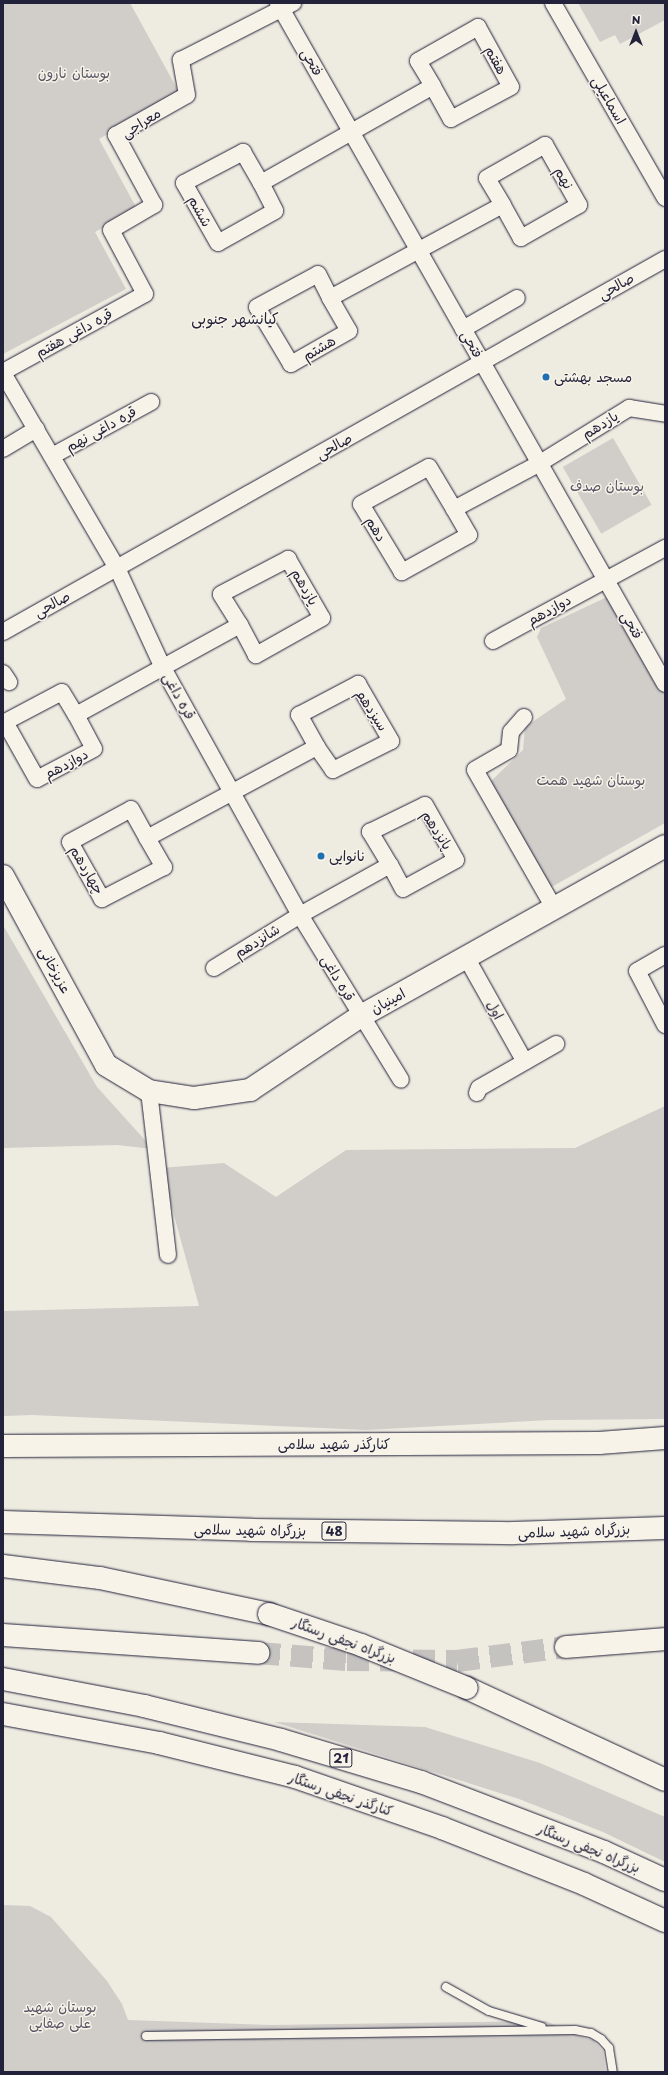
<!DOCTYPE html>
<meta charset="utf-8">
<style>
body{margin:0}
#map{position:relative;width:668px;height:2075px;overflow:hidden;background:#eeebe1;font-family:"Playpen Sans","Playpen Sans Arabic",sans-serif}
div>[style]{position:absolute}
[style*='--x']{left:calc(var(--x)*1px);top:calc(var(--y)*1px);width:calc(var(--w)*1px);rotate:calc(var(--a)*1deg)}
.green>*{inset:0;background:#d1cdc9;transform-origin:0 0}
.trunk-tunnel>*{height:22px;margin-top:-11px;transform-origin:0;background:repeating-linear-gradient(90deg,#c5c3c0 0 22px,transparent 0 33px)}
.roads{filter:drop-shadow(0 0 1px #22223b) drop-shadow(0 0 1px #22223b)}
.service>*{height:8px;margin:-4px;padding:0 4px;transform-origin:4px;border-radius:4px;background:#f7f3e8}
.minor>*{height:16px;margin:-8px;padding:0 8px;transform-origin:8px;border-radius:8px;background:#f7f3e8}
.secondary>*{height:22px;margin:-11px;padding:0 11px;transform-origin:11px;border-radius:11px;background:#f7f3e8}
.primary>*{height:22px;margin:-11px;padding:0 11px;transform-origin:11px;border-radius:11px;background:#f7f3e8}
.trunk>*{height:22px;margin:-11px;padding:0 11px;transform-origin:11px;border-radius:11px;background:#f7f3e8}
.bridges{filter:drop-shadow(0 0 1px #22223b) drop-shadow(0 0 1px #22223b)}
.trunk-bridge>*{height:22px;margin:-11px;padding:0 11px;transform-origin:11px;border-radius:11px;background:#f7f3e8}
.dots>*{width:11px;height:11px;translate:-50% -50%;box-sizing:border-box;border:2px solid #f7f3e8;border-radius:50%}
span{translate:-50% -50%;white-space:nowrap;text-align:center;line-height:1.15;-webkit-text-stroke:3px #f7f3e8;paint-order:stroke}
.shield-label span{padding:1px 3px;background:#f7f3e8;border:1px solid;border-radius:3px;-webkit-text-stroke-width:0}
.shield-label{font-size:13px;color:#22223b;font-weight:700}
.street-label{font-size:14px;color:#22223b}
.park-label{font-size:14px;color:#575566}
.poi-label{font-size:14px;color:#22223b}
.left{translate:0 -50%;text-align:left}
.neighbourhood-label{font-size:15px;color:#22223b}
.frame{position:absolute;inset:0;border:4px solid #22223b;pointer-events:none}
.north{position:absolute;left:616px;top:12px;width:40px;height:40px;-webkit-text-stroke:3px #f7f3e8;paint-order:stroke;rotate:0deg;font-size:11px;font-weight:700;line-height:16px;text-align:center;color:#22223b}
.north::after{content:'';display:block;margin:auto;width:14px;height:18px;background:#22223b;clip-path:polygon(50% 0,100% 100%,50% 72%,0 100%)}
</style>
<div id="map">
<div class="green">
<div style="clip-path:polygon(3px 3px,130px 3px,180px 94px,99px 139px,137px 209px,95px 232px,126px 289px,3px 354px)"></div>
<div style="clip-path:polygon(578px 3px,665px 3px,665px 20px,620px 44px,615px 35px,600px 42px)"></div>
<div style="left:613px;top:438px;width:77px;height:58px;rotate:60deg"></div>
<div style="clip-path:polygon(607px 597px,636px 639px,665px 693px,665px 823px,548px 889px,488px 784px,523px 750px,525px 727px,566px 699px,537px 637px,541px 628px)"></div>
<div style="clip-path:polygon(3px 925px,97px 1087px,153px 1149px,117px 1145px,3px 1148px)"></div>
<div style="clip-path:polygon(665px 1106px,665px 1419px,550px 1420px,366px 1430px,32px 1415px,3px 1416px,3px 1311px,199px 1306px,161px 1168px,224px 1163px,276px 1197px,346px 1150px,575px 1148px)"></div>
<div style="clip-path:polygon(274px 1722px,425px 1727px,540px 1763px,665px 1817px,665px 1862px,603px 1832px,519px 1799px)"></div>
<div style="clip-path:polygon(3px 1905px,30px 1906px,51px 1917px,107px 1981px,122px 2004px,128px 2020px,272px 2025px,546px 2021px,578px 2036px,593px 2040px,603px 2051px,606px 2072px,3px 2072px)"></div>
</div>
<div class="trunk-tunnel">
<div style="--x:258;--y:1653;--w:89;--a:4.5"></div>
<div style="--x:347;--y:1660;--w:110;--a:0.5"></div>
<div style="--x:457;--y:1661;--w:110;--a:-7.3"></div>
</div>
<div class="roads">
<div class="service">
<div style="--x:446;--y:1987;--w:49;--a:29.2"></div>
<div style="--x:489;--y:2011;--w:55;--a:16.8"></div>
<div style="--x:146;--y:2036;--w:429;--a:-0.8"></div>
<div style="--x:575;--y:2030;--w:16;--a:11"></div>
<div style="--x:591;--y:2033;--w:12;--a:31"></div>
<div style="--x:601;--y:2039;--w:12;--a:48"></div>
<div style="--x:609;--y:2048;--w:24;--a:81"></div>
</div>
<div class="minor">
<div style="--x:278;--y:3;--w:783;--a:60.39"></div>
<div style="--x:553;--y:3;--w:225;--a:60.1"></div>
<div style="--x:261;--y:183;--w:31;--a:63"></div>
<div style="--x:275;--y:211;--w:65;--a:150.7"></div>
<div style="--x:218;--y:243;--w:69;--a:-119.5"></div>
<div style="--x:184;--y:183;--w:67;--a:-27.7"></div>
<div style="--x:243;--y:152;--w:36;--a:60"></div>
<div style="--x:261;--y:183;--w:197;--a:-29.4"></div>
<div style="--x:433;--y:86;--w:29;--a:-121"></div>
<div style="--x:418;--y:61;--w:69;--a:-29.5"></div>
<div style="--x:478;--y:27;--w:68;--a:61.2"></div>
<div style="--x:511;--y:87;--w:68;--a:151.9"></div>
<div style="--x:451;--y:119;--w:38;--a:-119"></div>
<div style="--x:330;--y:298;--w:38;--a:60"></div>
<div style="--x:349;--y:331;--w:67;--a:150.4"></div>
<div style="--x:291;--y:364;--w:66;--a:-120.8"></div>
<div style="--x:257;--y:307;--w:69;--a:-28.4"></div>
<div style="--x:318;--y:274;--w:27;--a:63"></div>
<div style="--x:330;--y:298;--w:196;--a:-28.3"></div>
<div style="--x:503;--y:205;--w:31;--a:-121"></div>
<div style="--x:487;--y:178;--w:67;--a:-29.6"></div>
<div style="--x:545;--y:145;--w:69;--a:60.5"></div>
<div style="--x:579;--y:205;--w:67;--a:150.4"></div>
<div style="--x:521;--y:238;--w:38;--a:-119"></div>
<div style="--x:463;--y:329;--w:62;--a:-29.9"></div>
<div style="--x:3;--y:372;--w:162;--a:-28.8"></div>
<div style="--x:145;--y:294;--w:72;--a:-118"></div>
<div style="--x:111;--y:230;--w:50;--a:-30.2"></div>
<div style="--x:154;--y:205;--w:80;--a:-118.5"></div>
<div style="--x:116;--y:135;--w:81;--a:-29.4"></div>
<div style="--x:187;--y:95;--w:36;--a:-100"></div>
<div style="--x:181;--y:60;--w:126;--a:-27"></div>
<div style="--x:3;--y:373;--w:226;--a:59.7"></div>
<div style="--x:117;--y:568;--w:110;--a:65.3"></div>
<div style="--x:163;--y:668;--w:282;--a:61"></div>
<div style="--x:300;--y:915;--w:193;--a:58.5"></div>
<div style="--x:3;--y:449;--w:39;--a:-31"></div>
<div style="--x:52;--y:456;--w:113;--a:-28.6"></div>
<div style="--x:454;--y:509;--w:30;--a:60"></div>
<div style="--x:469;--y:535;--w:77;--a:151.1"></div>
<div style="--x:402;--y:572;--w:79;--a:-121.1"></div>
<div style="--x:361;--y:504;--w:77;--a:-28.6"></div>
<div style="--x:429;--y:467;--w:49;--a:59.2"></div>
<div style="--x:454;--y:509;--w:98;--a:-28.1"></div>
<div style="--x:540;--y:463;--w:105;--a:-31.7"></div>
<div style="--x:629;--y:408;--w:36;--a:9"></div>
<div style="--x:3;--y:632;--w:760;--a:-29.4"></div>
<div style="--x:493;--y:641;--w:196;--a:-28.4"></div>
<div style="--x:3;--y:673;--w:11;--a:56"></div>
<div style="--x:76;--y:715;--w:38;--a:62"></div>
<div style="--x:94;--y:749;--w:64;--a:152.2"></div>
<div style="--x:37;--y:779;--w:65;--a:-119.3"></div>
<div style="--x:5;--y:722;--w:64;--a:-27.8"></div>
<div style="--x:62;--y:692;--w:27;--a:59"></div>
<div style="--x:76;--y:715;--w:187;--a:-28.8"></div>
<div style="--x:240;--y:625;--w:36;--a:-122"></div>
<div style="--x:221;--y:594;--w:76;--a:-27.6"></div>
<div style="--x:288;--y:559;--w:68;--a:60"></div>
<div style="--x:322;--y:618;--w:76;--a:150.7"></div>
<div style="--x:256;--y:655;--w:34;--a:-118"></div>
<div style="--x:524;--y:717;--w:20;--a:131"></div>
<div style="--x:511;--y:732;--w:18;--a:96"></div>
<div style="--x:509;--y:750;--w:39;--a:150"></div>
<div style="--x:475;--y:770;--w:159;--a:60.2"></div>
<div style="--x:147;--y:838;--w:34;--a:60"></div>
<div style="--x:164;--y:867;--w:70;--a:152.7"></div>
<div style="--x:102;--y:899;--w:65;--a:-119.3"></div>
<div style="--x:70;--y:842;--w:69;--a:-28.4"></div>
<div style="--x:131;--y:809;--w:33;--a:61"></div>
<div style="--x:147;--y:838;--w:193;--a:-28.2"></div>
<div style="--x:317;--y:747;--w:37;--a:-119"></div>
<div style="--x:299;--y:715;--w:67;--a:-27.7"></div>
<div style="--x:358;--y:684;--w:66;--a:59.9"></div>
<div style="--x:391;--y:741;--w:65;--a:153.4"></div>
<div style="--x:333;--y:770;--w:28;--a:-125"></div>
<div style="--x:665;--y:955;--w:32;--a:150"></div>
<div style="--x:637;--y:971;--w:61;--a:62.6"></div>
<div style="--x:466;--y:957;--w:120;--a:60.7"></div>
<div style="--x:214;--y:968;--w:101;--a:-31.6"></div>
<div style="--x:300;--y:915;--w:103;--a:-29.1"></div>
<div style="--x:390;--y:865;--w:39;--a:-121"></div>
<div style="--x:370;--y:832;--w:61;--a:-26.1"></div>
<div style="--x:425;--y:805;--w:63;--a:60.6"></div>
<div style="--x:456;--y:860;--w:60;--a:151.3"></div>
<div style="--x:403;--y:889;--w:27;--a:-118"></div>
<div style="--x:149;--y:1091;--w:165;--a:83.4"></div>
<div style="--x:477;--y:1093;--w:5;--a:-68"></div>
<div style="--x:479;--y:1088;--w:89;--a:-29.7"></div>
</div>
<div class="secondary">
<div style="--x:3;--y:876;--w:215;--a:61.4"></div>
<div style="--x:106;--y:1065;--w:50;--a:31.2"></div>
<div style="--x:149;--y:1091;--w:46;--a:8.8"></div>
<div style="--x:194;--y:1098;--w:57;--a:-8.1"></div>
<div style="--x:250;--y:1090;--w:133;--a:-33.7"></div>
<div style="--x:361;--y:1016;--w:348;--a:-29.2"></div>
</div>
<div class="primary">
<div style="--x:3;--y:1446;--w:596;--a:-0.29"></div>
<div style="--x:599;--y:1443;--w:66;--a:-4.3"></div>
<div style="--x:3;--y:1714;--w:159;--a:10.5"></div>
<div style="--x:159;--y:1743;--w:140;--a:14"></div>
<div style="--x:295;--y:1777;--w:156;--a:19.1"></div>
<div style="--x:442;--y:1828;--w:153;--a:21.5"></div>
<div style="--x:584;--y:1884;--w:89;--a:24.6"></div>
</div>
<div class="trunk">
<div style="--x:3;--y:1522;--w:249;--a:1.8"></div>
<div style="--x:252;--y:1530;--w:261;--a:0.7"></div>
<div style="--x:513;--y:1533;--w:152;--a:-1.9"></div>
<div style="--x:3;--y:1566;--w:98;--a:7.1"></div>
<div style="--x:100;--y:1578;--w:173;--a:12"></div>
<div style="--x:3;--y:1635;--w:256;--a:4"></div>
<div style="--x:566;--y:1647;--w:99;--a:-4.6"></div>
<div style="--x:3;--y:1679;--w:144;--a:10.8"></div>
<div style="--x:144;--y:1706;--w:141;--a:13.9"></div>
<div style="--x:281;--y:1740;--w:146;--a:16.7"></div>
<div style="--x:421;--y:1782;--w:196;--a:20.9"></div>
<div style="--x:604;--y:1852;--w:67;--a:24.7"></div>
<div style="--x:467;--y:1688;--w:218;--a:24.9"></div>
</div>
</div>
<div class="bridges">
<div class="trunk-bridge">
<div style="--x:269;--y:1614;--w:97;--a:18.6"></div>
<div style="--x:361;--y:1645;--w:114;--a:22.1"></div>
</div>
</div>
<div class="dots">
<div style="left:546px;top:377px;background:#1f6fb2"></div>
<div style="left:321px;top:856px;background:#1f6fb2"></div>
</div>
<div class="shield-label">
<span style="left:334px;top:1531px">48</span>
<span style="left:341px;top:1758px">21</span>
</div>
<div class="street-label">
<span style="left:496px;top:60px;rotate:61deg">هفتم</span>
<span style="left:312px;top:62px;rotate:60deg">فتحی</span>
<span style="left:609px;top:100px;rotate:60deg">اسماعیلی</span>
<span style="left:141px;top:123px;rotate:-32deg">معراجی</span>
<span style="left:564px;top:178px;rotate:60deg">نهم</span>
<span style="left:200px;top:211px;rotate:61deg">ششم</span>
<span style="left:616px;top:286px;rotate:-30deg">صالحی</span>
<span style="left:74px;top:333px;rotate:-29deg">قره داغی هفتم</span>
<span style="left:472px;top:344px;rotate:60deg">فتحی</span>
<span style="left:319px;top:348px;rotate:-30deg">هشتم</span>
<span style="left:600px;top:425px;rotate:-32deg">یازدهم</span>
<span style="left:101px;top:429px;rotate:-29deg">قره داغی نهم</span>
<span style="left:334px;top:446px;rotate:-29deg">صالحی</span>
<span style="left:376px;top:529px;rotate:59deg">دهم</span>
<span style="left:305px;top:587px;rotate:60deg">یازدهم</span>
<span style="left:52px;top:604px;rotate:-29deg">صالحی</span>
<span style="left:549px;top:610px;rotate:-29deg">دوازدهم</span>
<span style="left:632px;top:625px;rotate:60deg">فتحی</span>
<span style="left:179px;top:696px;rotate:61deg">قره داغی</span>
<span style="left:372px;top:710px;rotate:57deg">سیزدهم</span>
<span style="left:66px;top:764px;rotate:-28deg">دوازدهم</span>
<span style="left:437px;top:830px;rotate:57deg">پانزدهم</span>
<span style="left:87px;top:870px;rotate:60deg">چهاردهم</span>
<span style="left:257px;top:941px;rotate:-32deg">شانزدهم</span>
<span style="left:55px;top:970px;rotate:61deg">عزیزخانی</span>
<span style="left:338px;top:978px;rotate:59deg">قره داغی</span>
<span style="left:388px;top:1001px;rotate:-29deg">امینیان</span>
<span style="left:495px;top:1010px;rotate:61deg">اول</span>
<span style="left:334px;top:1444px">کنارگذر شهید سلامی</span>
<span style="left:250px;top:1530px;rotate:1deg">بزرگراه شهید سلامی</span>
<span style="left:574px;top:1531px;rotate:-2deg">بزرگراه شهید سلامی</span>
<span style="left:344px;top:1640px;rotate:20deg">بزرگراه نجفی رستگار</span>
<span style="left:341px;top:1794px;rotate:19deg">کنارگذر نجفی رستگار</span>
<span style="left:589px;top:1848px;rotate:22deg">بزرگراه نجفی رستگار</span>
</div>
<div class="park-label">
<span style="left:74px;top:73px">بوستان نارون</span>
<span style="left:607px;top:486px">بوستان صدف</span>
<span style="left:591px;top:780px">بوستان شهید همت</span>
<span style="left:60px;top:2015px">بوستان شهید<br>علی صفایی</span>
</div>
<div class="poi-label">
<span class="left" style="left:554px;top:377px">مسجد بهشتی</span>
<span class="left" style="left:329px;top:856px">نانوایی</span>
</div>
<div class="neighbourhood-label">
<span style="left:235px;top:318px">کیانشهر جنوبی</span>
</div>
<div class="frame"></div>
<div class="north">N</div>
</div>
